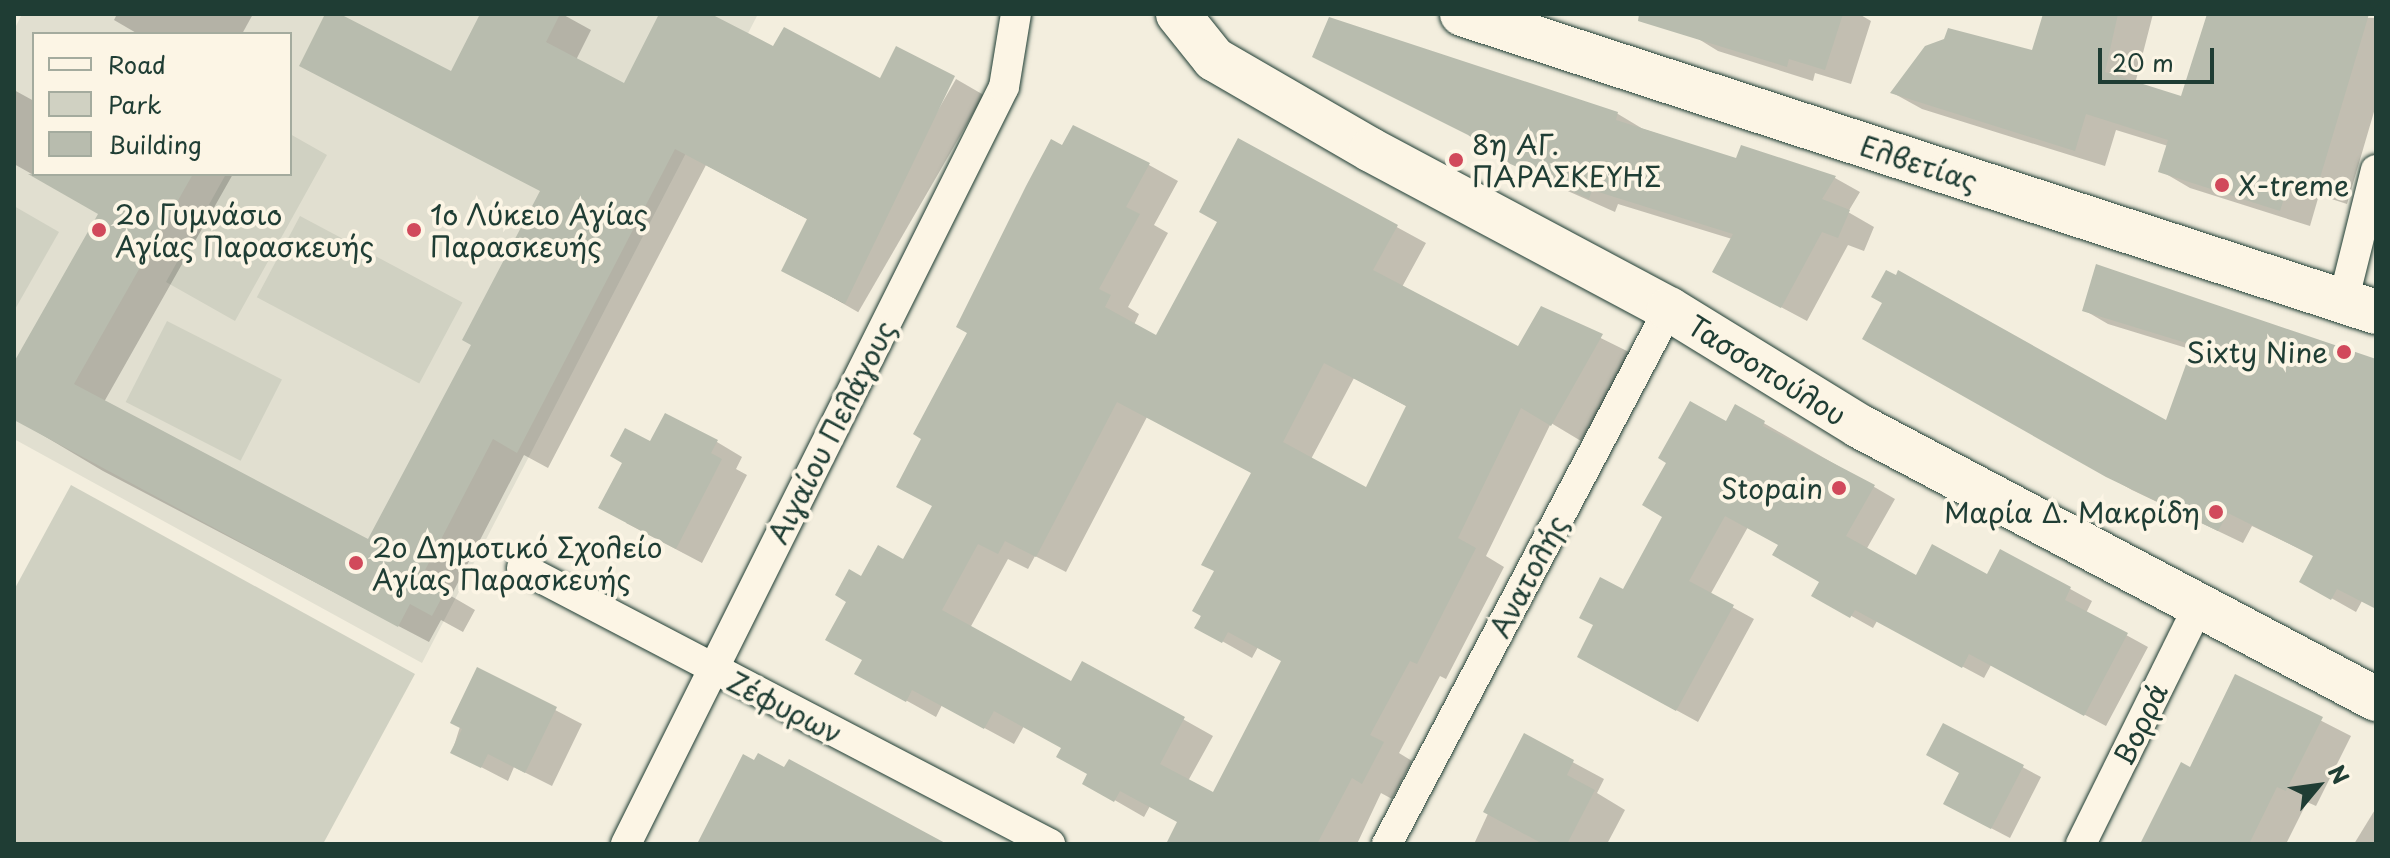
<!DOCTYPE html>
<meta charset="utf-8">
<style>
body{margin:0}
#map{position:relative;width:2390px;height:858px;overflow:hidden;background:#f3eede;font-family:"Playpen Sans",sans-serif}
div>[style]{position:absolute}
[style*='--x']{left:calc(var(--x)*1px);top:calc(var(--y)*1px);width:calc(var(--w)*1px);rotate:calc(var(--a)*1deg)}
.built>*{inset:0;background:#e1dfd0}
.green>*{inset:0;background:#d0d1c2;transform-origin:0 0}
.shadow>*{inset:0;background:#0003;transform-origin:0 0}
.building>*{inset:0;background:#b8bcae}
.roads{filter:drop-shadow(0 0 2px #1f3d34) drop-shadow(0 0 2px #1f3d34)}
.street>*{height:30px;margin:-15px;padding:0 15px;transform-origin:15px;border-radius:15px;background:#fcf5e5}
.secondary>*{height:44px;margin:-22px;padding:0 22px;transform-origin:22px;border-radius:22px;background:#fcf5e5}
.dots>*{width:22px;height:22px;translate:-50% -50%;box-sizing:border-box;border:4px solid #fcf5e5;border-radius:50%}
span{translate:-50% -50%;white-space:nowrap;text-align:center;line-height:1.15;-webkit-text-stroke:8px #fcf5e5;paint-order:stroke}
.poi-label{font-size:28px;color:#1f3d34}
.left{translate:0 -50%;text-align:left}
.right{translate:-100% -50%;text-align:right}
.street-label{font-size:28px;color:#1f3d34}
.frame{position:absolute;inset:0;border:16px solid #1f3d34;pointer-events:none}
.legend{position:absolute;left:32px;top:32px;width:260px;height:144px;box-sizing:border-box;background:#fcf5e5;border:2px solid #a4ab9e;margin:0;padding:10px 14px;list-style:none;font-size:24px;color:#1f3d34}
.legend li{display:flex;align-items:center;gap:16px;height:40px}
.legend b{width:40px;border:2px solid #a4ab9e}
.north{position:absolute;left:2278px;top:746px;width:80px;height:80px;-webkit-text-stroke:6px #fcf5e5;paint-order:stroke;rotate:61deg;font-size:22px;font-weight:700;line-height:32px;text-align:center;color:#1f3d34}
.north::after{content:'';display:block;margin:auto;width:28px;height:36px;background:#1f3d34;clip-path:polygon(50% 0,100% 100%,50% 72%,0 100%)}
.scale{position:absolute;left:2098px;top:48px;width:116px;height:36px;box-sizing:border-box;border:4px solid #1f3d34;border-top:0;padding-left:10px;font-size:24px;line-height:28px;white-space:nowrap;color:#1f3d34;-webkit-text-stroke:6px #fcf5e5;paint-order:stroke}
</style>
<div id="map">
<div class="built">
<div style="clip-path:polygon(evenodd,22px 14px,758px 14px,422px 663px,14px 439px,14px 30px,22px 14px,34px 34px,290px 34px,290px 174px,34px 174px,34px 34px)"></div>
</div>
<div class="green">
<div style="clip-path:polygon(290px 134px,327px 155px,235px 321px,166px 282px,226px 174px,290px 174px)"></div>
<div style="clip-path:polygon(14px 206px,59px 232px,14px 311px)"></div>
<div style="left:300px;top:216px;width:184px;height:92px;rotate:28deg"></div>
<div style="left:167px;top:321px;width:129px;height:91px;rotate:27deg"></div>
<div style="clip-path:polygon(71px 485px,415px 674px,323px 844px,14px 844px,14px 590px)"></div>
</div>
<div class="shadow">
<div style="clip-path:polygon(117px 14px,253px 14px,242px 34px,138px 34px,114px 20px)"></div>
<div style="clip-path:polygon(328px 14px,452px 74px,482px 14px,562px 14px,591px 30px,576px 60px,625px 85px,661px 14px,707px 14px,774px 49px,881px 80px,953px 77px,843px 303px,784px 271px,809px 220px,706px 165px,548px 468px,524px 455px,451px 596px,475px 610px,463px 632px,441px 620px,429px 642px,103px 471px,14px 418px,14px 366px,101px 213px,14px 164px,14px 90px,34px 101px,34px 174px,233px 174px,104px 402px,369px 542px,473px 344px,542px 192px)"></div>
<div style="clip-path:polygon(1658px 14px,1859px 14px,1871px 21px,1851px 84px,1815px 73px,1813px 81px,1718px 51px)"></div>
<div style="clip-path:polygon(2045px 14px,2153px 14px,2135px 84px,2182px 99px,2209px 14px,2376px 18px,2376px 105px,2347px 204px,2319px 195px,2310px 226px,2190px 188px,2161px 171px,2168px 146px,2116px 130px,2105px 166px,1922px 109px,1893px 93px,2033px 53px)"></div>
<div style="clip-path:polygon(1330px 20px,1618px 114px,1643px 129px,1737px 160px,1742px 148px,1835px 178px,1860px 192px,1848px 212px,1874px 227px,1864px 251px,1848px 245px,1807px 321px,1741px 286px,1732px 239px,1618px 204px,1615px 212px,1534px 176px,1507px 161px)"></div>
<div style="left:956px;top:79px;width:32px;height:251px;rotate:30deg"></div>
<div style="clip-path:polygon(evenodd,1239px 141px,1426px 243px,1402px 287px,1519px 349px,1542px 309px,1631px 353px,1581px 441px,1551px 423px,1486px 556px,1504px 567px,1446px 679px,1440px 676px,1399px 753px,1412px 761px,1392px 799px,1381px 793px,1357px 844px,1176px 844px,1180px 822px,1150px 806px,1144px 817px,1085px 783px,1090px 774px,1063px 748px,1024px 726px,1014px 744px,942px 705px,936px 717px,857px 673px,864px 660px,848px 601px,862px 579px,903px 561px,934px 506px,1063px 148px,1149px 165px,1178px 181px,1154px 225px,1168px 233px,1128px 307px,1139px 314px,1134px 325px,1157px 337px,1219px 221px,1239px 141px,1354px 378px,1408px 407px,1367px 490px,1311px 459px,1354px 378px,1239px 141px,1147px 417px,1253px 473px,1197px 627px,1252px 658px,1258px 647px,1283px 661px,1214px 794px,1188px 781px,1213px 736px,1083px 663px,1072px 684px,970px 628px,1008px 559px,1028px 569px,1035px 556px,1066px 572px,1147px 417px)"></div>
<div style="clip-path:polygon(2097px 266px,2376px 361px,2376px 608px,2362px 601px,2356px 612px,2301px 581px,2315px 556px,2252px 526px,2243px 543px,2132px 490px,1864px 338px,2167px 423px,2193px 350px,2108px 324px,2084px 310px)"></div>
<div style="clip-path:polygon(1736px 407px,1895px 499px,1866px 550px,1917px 578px,1988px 577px,2001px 551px,2092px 601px,2086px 613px,2148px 647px,2106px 726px,1991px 665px,1984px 678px,1877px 621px,1873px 628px,1814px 595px,1821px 581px,1780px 545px,1748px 527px,1710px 595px,1754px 619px,1698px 722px,1601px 669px,1624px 592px)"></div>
<div style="clip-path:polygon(717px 442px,742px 457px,736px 469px,747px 475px,702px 563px,626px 523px,651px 444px)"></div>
<div style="clip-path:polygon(478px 670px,582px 724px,552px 786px,514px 767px,508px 781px,452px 752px)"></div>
<div style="clip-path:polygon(2236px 677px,2351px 736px,2316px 806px,2307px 802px,2286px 844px,2144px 844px,2190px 770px)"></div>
<div style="clip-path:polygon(1944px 725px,2041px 777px,2010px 838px,1964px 814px,1962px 772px)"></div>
<div style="clip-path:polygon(1524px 736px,1604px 779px,1597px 793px,1625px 810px,1607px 844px,1474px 844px)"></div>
<div style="clip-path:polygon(2376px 808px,2376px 844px,2354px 844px)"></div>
</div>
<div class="building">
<div style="clip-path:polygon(325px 14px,340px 14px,451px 71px,480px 14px,560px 14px,546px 42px,624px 83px,659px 14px,711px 14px,773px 46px,784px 27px,880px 78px,896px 46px,955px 76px,845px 304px,781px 271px,807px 219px,675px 149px,517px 453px,493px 439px,421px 578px,446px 590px,432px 616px,410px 604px,398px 627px,14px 420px,14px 362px,98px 214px,28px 174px,193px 174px,74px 384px,368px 539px,471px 345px,462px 340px,540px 191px,299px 66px)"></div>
<div style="clip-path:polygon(1639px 14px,1843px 14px,1825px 70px,1789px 59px,1787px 67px,1638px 21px)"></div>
<div style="clip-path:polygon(2043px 14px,2118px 14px,2105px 72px,2181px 96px,2207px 14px,2369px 14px,2317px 188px,2290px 179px,2280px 211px,2158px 172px,2168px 140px,2086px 114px,2075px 151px,1890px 93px,1925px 46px,1944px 39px,1948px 28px,2032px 50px)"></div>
<div style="clip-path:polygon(1329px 17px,1618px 112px,1616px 120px,1736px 158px,1741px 145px,1836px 176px,1822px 199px,1850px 210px,1838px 238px,1822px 232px,1781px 308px,1712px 272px,1733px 234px,1592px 190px,1589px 199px,1506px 162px,1468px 135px,1312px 57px)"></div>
<div style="clip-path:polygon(evenodd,1073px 125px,1150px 163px,1126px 207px,1140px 214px,1099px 289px,1111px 295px,1105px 307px,1156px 335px,1217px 222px,1199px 212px,1238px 138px,1398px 225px,1373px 270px,1518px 346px,1541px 306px,1603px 334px,1551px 426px,1521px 408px,1458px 538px,1476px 548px,1417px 664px,1410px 661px,1370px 735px,1384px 742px,1362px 784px,1352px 778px,1317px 844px,1166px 844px,1177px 822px,1120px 791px,1114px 802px,1082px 784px,1087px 774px,1056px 757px,1061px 748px,994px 711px,984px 729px,912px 690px,906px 702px,854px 674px,862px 660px,825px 640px,846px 602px,835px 595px,849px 569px,861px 576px,878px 545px,903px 559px,932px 506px,896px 487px,921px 439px,913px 434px,967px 333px,956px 327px,1026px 186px,1051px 139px,1062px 145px,1073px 125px,1324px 363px,1406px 406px,1366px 487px,1283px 442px,1324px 363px,1073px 125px,1117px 402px,1251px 473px,1201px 565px,1214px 571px,1192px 611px,1201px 616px,1194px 628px,1222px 643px,1228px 632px,1281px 661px,1213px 792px,1160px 764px,1185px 717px,1082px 661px,1071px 681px,942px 610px,978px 544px,998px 554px,1005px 541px,1036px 557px,1117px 402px)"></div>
<div style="clip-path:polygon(2096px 264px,2376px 359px,2376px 609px,2337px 589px,2331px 600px,2299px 582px,2313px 556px,2228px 513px,2218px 531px,2106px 477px,1862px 339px,1882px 303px,1871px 297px,1886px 270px,1896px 275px,1898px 270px,2166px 420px,2193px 345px,2082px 311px)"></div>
<div style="clip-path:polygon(1690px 401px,1726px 421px,1735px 404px,1765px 421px,1763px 426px,1875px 485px,1846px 536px,1916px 575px,1932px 544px,1987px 574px,2000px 549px,2071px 587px,2065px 600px,2128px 633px,2084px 716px,1969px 654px,1962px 668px,1855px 610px,1850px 618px,1811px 596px,1819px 582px,1772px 555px,1778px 545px,1725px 516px,1689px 581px,1734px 605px,1676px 711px,1577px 657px,1593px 625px,1579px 618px,1600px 577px,1623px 589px,1662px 517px,1642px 505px,1666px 463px,1658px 458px)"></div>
<div style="clip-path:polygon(665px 413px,718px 440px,711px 453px,722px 459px,676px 549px,598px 508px,622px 463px,610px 456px,625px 428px,650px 441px)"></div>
<div style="clip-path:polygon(477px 667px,557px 707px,525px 773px,488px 754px,481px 768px,450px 753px,462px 729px,450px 723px)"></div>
<div style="clip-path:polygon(2235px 674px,2323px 717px,2286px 791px,2277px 787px,2249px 844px,2140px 844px,2181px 762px,2190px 767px)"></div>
<div style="clip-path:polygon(1943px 723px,2024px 765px,1991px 829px,1943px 804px,1959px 773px,1926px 755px)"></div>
<div style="clip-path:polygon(1524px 733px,1574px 760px,1567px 775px,1595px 790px,1567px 844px,1543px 844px,1483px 812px)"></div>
<div style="clip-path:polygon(758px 753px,784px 767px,789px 759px,947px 844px,697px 844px,743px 754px,754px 760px)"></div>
</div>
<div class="roads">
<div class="street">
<div style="--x:2343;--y:302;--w:136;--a:-76"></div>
<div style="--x:522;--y:568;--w:596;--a:27.6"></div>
<div style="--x:626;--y:844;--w:846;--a:-63.47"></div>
<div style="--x:1004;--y:87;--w:74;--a:-80.7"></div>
<div style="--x:1387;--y:844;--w:605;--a:-62.21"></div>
<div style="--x:2081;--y:844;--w:267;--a:-63.7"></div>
</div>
<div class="secondary">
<div style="--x:1178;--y:14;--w:58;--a:51.3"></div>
<div style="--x:1214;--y:59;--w:181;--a:30.1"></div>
<div style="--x:1371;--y:150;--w:338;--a:28.1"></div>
<div style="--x:1669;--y:309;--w:223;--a:31.6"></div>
<div style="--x:1859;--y:426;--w:585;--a:27.84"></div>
<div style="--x:1462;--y:14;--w:961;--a:18.06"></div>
</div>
</div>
<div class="dots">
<div style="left:1456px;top:160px;background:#d1495b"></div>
<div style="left:2222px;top:185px;background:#d1495b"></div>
<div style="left:99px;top:230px;background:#d1495b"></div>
<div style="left:414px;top:230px;background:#d1495b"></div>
<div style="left:2344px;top:352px;background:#d1495b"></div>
<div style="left:1839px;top:488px;background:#d1495b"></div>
<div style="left:2216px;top:512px;background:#d1495b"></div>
<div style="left:356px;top:563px;background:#d1495b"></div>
</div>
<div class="poi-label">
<span class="left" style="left:1472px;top:160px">8η ΑΓ.<br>ΠΑΡΑΣΚΕΥΗΣ</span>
<span class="left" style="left:2238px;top:185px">X-treme</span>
<span class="left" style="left:115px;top:230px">2ο Γυμνάσιο<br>Αγίας Παρασκευής</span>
<span class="left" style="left:430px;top:230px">1ο Λύκειο Αγίας<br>Παρασκευής</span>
<span class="right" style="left:2328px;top:352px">Sixty Nine</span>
<span class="right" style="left:1823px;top:488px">Stopain</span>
<span class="right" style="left:2200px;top:512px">Μαρία Δ. Μακρίδη</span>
<span class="left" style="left:372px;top:563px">2ο Δημοτικό Σχολείο<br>Αγίας Παρασκευής</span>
</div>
<div class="street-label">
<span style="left:1919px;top:163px;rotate:18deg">Ελβετίας</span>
<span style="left:1767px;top:370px;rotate:32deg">Τασσοπούλου</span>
<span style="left:831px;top:432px;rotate:-63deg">Αιγαίου Πελάγους</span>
<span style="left:1528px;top:576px;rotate:-62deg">Ανατολής</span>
<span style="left:785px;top:707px;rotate:27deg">Ζέφυρων</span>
<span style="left:2140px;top:724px;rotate:-64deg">Βορρά</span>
</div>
<div class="frame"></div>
<ul class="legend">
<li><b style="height:10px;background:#fcf5e5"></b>Road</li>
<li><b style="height:22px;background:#d0d1c2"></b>Park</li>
<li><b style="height:22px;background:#b8bcae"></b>Building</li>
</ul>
<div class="north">N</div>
<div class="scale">20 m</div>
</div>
